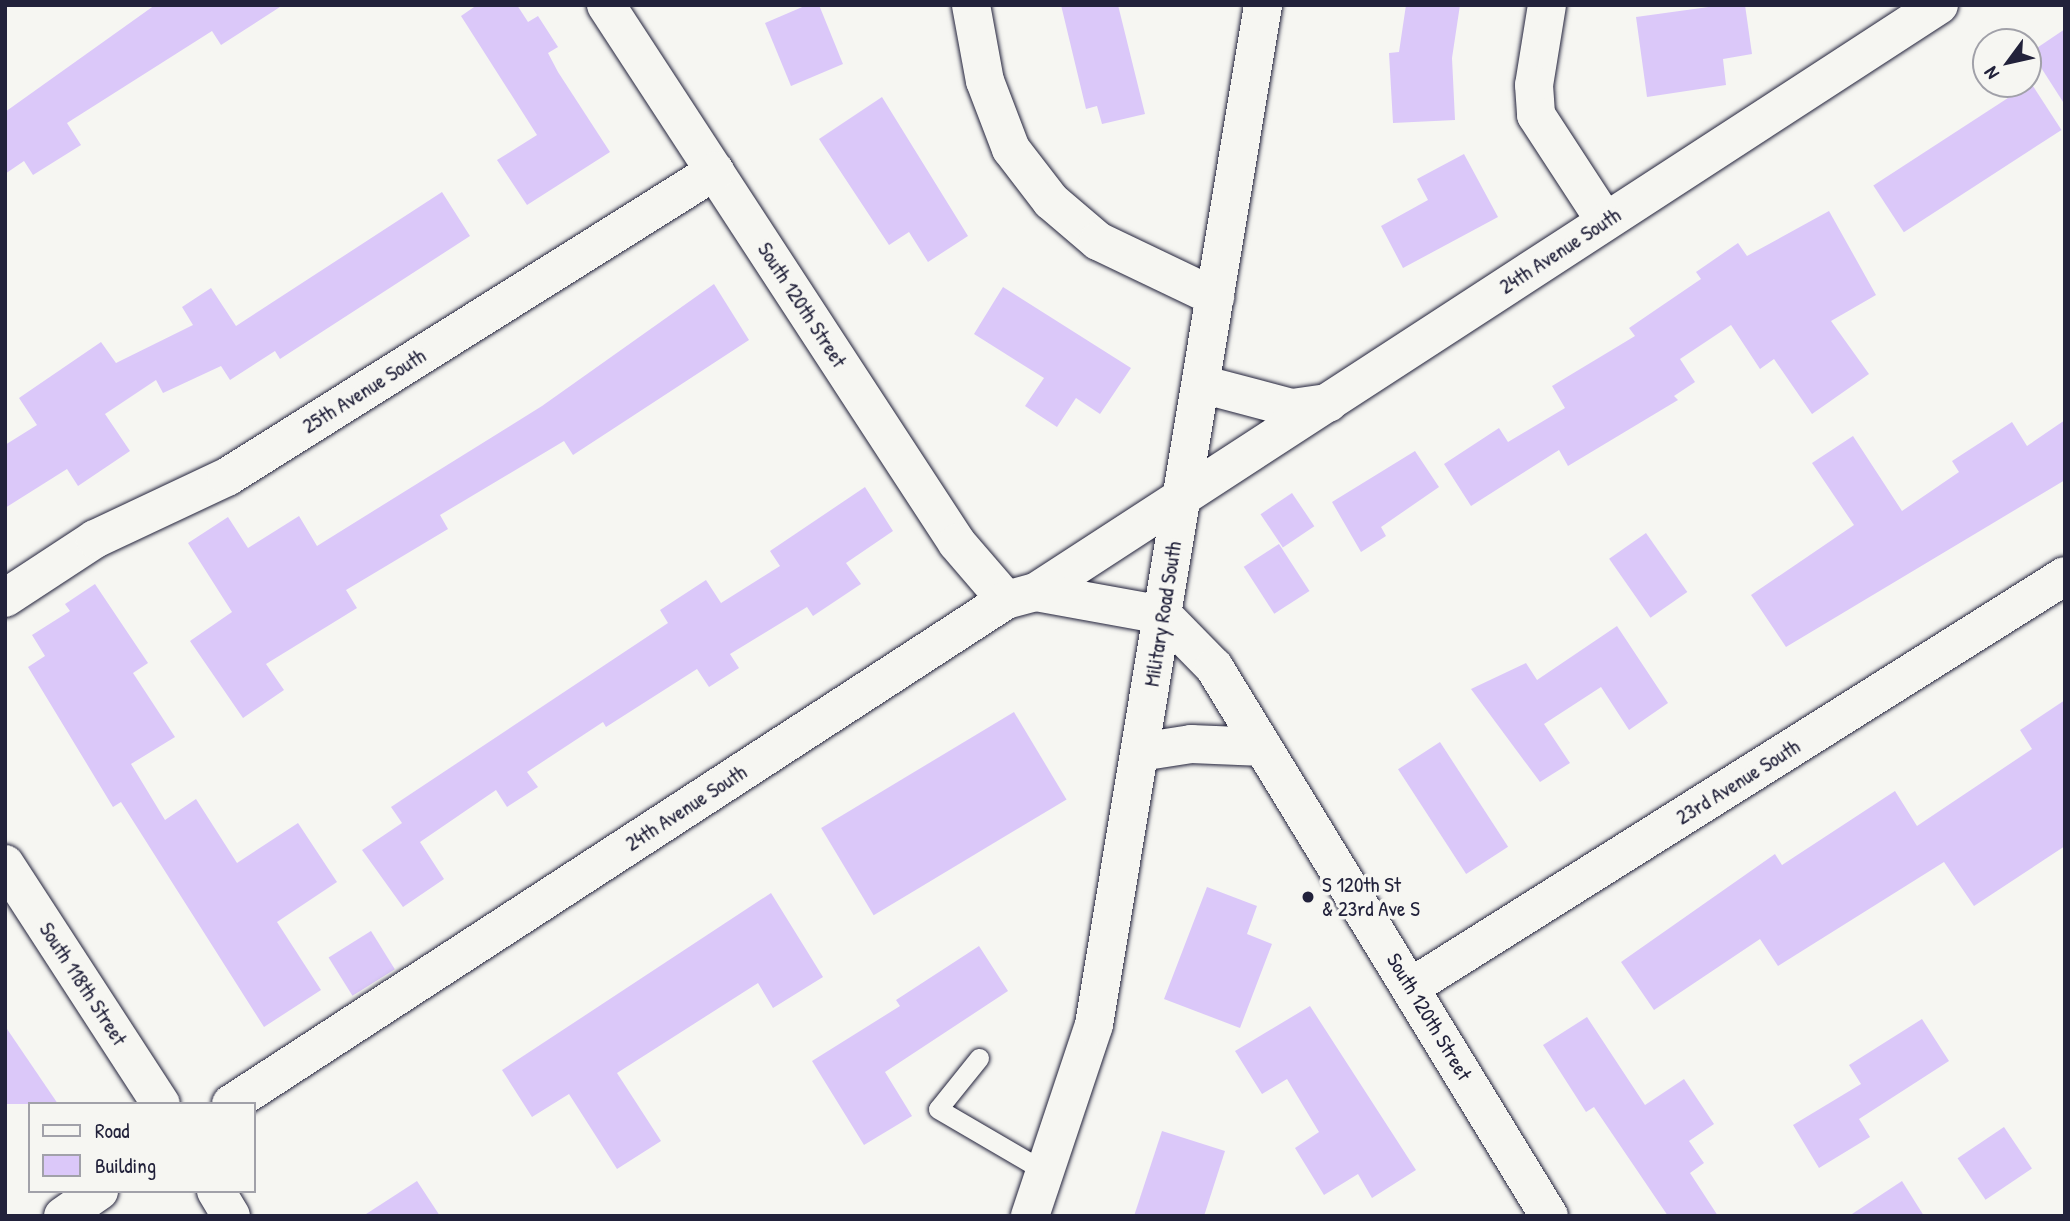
<!DOCTYPE html>
<style>
body{margin:0}
#map{position:relative;width:2070px;height:1221px;overflow:hidden;background:#f6f6f2;font-family:"Patrick Hand",sans-serif}
div>[style]{position:absolute}
[style*='--x']{left:calc(var(--x)*1px);top:calc(var(--y)*1px);width:calc(var(--w)*1px);rotate:calc(var(--a)*1deg)}
.building>*{inset:0;background:#dbc8f9;transform-origin:0 0}
.roads{filter:drop-shadow(0 0 2px #22223b) drop-shadow(0 0 2px #22223b)}
.service>*{height:19px;margin:-9.5px;padding:0 9.5px;transform-origin:9.5px;border-radius:9.5px;background:#f6f6f2}
.minor>*{height:38px;margin:-19px;padding:0 19px;transform-origin:19px;border-radius:19px;background:#f6f6f2}
.tertiary>*{height:38px;margin:-19px;padding:0 19px;transform-origin:19px;border-radius:19px;background:#f6f6f2}
.dots>*{width:19px;height:19px;translate:-50% -50%;box-sizing:border-box;border:4px solid #f6f6f2;border-radius:50%}
span{translate:-50% -50%;white-space:nowrap;text-align:center;line-height:1.15;-webkit-text-stroke:7px #f6f6f2;paint-order:stroke}
.street-label{font-size:21px;color:#22223b}
.poi-label{font-size:21px;color:#22223b}
.left{translate:0 -50%;text-align:left}
.frame{position:absolute;inset:0;border:7px solid #22223b;pointer-events:none}
.legend{position:absolute;left:28px;top:1102px;width:228px;height:91px;box-sizing:border-box;background:#f6f6f2;border:2px solid #a1a1a9;margin:0;padding:9px 12px;list-style:none;font-size:21px;color:#22223b}
.legend li{display:flex;align-items:center;gap:14px;height:35px}
.legend b{width:35px;border:2px solid #a1a1a9}
.north{position:absolute;left:1972px;top:28px;width:70px;height:70px;box-sizing:border-box;background:#f6f6f2;border:2px solid #a1a1a9;border-radius:50%;rotate:237deg;font-size:19px;font-weight:700;line-height:28px;text-align:center;color:#22223b}
.north::after{content:'';display:block;margin:auto;width:24px;height:32px;background:#22223b;clip-path:polygon(50% 0,100% 100%,50% 72%,0 100%)}
</style>
<div id="map">
<div class="building">
<div style="clip-path:polygon(155px 5px,283px 5px,221px 45px,212px 31px,67px 123px,81px 145px,33px 175px,24px 161px,5px 174px,5px 112px)"></div>
<div style="clip-path:polygon(477px 5px,517px 5px,528px 22px,538px 16px,558px 47px,548px 53px,558px 72px,610px 152px,527px 205px,497px 160px,537px 135px,461px 16px)"></div>
<div style="clip-path:polygon(807px 5px,819px 5px,843px 64px,791px 86px,765px 23px)"></div>
<div style="clip-path:polygon(1061px 5px,1118px 5px,1145px 114px,1102px 124px,1097px 106px,1086px 109px)"></div>
<div style="clip-path:polygon(1406px 5px,1460px 5px,1452px 58px,1455px 120px,1393px 123px,1389px 53px,1399px 52px)"></div>
<div style="clip-path:polygon(1723px 5px,1745px 5px,1752px 54px,1723px 59px,1726px 85px,1647px 97px,1636px 17px)"></div>
<div style="clip-path:polygon(2065px 29px,2065px 105px,2031px 52px)"></div>
<div style="left:2031px;top:83px;width:56px;height:188px;rotate:57deg"></div>
<div style="clip-path:polygon(882px 97px,968px 236px,928px 262px,909px 232px,889px 245px,819px 139px)"></div>
<div style="clip-path:polygon(1464px 154px,1498px 217px,1403px 268px,1381px 226px,1428px 200px,1417px 179px)"></div>
<div style="clip-path:polygon(442px 192px,470px 236px,280px 359px,275px 351px,230px 380px,221px 366px,163px 393px,156px 380px,105px 414px,130px 451px,78px 486px,67px 469px,5px 508px,5px 445px,37px 425px,19px 398px,101px 342px,116px 363px,193px 325px,182px 307px,211px 288px,236px 326px)"></div>
<div style="clip-path:polygon(1829px 211px,1876px 295px,1831px 321px,1869px 374px,1812px 414px,1774px 359px,1760px 369px,1731px 325px,1680px 359px,1695px 382px,1674px 396px,1678px 400px,1568px 466px,1559px 450px,1471px 506px,1444px 464px,1499px 428px,1508px 442px,1565px 408px,1552px 386px,1635px 336px,1629px 328px,1701px 279px,1696px 272px,1738px 243px,1747px 256px)"></div>
<div style="clip-path:polygon(714px 284px,749px 340px,573px 455px,564px 441px,440px 515px,448px 529px,346px 590px,357px 608px,266px 664px,284px 690px,243px 718px,190px 641px,232px 612px,188px 543px,228px 517px,248px 548px,299px 516px,317px 546px,542px 406px)"></div>
<div style="clip-path:polygon(1003px 287px,1131px 368px,1100px 414px,1076px 398px,1057px 427px,1025px 406px,1044px 378px,974px 334px)"></div>
<div style="clip-path:polygon(2065px 420px,2065px 480px,1786px 647px,1751px 595px,1854px 525px,1812px 463px,1853px 436px,1902px 511px,1959px 472px,1952px 461px,2012px 422px,2027px 446px)"></div>
<div style="clip-path:polygon(1415px 451px,1439px 487px,1381px 527px,1386px 536px,1361px 552px,1332px 502px)"></div>
<div style="clip-path:polygon(865px 487px,893px 531px,846px 563px,861px 584px,813px 616px,807px 607px,730px 654px,739px 668px,709px 687px,697px 669px,606px 727px,603px 722px,527px 772px,538px 787px,507px 807px,496px 790px,420px 842px,444px 879px,403px 907px,362px 850px,402px 823px,391px 807px,668px 623px,660px 610px,706px 580px,721px 603px,780px 566px,770px 551px)"></div>
<div style="left:1292px;top:493px;width:40px;height:38px;rotate:56deg"></div>
<div style="left:1646px;top:533px;width:72px;height:45px;rotate:55deg"></div>
<div style="left:1279px;top:544px;width:56px;height:42px;rotate:57deg"></div>
<div style="clip-path:polygon(95px 584px,148px 663px,133px 673px,175px 737px,131px 764px,165px 820px,196px 799px,237px 863px,298px 823px,337px 882px,277px 922px,321px 990px,264px 1027px,121px 802px,113px 807px,28px 667px,45px 656px,32px 635px,70px 611px,65px 604px)"></div>
<div style="clip-path:polygon(1617px 626px,1668px 703px,1629px 730px,1601px 687px,1544px 724px,1570px 763px,1540px 782px,1471px 689px,1526px 663px,1537px 680px)"></div>
<div style="clip-path:polygon(2065px 700px,2065px 846px,1974px 906px,1944px 862px,1778px 966px,1760px 939px,1654px 1010px,1621px 962px,1775px 854px,1782px 865px,1895px 791px,1917px 826px,2032px 749px,2020px 730px)"></div>
<div style="left:1014px;top:712px;width:102px;height:225px;rotate:59deg"></div>
<div style="left:1440px;top:742px;width:125px;height:50px;rotate:57deg"></div>
<div style="clip-path:polygon(1207px 887px,1257px 906px,1247px 934px,1272px 944px,1240px 1028px,1164px 999px)"></div>
<div style="clip-path:polygon(771px 893px,823px 977px,773px 1008px,758px 983px,617px 1073px,661px 1141px,617px 1169px,569px 1094px,532px 1117px,502px 1070px)"></div>
<div style="left:371px;top:931px;width:45px;height:50px;rotate:58deg"></div>
<div style="clip-path:polygon(979px 946px,1008px 991px,885px 1072px,912px 1116px,864px 1145px,812px 1061px,900px 1006px,896px 1000px)"></div>
<div style="clip-path:polygon(1310px 1006px,1416px 1170px,1372px 1198px,1358px 1174px,1324px 1195px,1295px 1148px,1319px 1132px,1287px 1079px,1262px 1094px,1235px 1051px)"></div>
<div style="clip-path:polygon(1587px 1017px,1645px 1105px,1684px 1079px,1714px 1124px,1689px 1141px,1704px 1163px,1690px 1173px,1718px 1216px,1668px 1216px,1594px 1107px,1586px 1112px,1543px 1045px)"></div>
<div style="clip-path:polygon(1922px 1019px,1949px 1061px,1859px 1119px,1870px 1137px,1819px 1168px,1793px 1125px,1861px 1084px,1849px 1065px)"></div>
<div style="clip-path:polygon(5px 1026px,58px 1104px,5px 1104px)"></div>
<div style="left:2004px;top:1127px;width:50px;height:56px;rotate:56deg"></div>
<div style="clip-path:polygon(1162px 1131px,1225px 1151px,1204px 1216px,1134px 1216px)"></div>
<div style="clip-path:polygon(417px 1181px,440px 1216px,363px 1216px)"></div>
<div style="clip-path:polygon(1902px 1181px,1924px 1216px,1849px 1216px)"></div>
</div>
<div class="roads">
<div class="service">
<div style="--x:979;--y:1058;--w:65;--a:128.8"></div>
<div style="--x:938;--y:1109;--w:125;--a:30.3"></div>
</div>
<div class="minor">
<div style="--x:606;--y:5;--w:642;--a:56.88"></div>
<div style="--x:957;--y:543;--w:75;--a:49.3"></div>
<div style="--x:971;--y:5;--w:77;--a:79.6"></div>
<div style="--x:985;--y:81;--w:73;--a:69.1"></div>
<div style="--x:1011;--y:149;--w:66;--a:52.4"></div>
<div style="--x:1051;--y:201;--w:62;--a:40.4"></div>
<div style="--x:1098;--y:241;--w:130;--a:25.6"></div>
<div style="--x:1547;--y:5;--w:81;--a:99.2"></div>
<div style="--x:1534;--y:85;--w:30;--a:86"></div>
<div style="--x:1536;--y:115;--w:126;--a:56.9"></div>
<div style="--x:5;--y:598;--w:108;--a:-33.2"></div>
<div style="--x:95;--y:539;--w:146;--a:-25.2"></div>
<div style="--x:227;--y:477;--w:576;--a:-32.09"></div>
<div style="--x:5;--y:864;--w:286;--a:57"></div>
<div style="--x:1411;--y:987;--w:772;--a:-32.15"></div>
<div style="--x:216;--y:1191;--w:29;--a:59"></div>
</div>
<div class="tertiary">
<div style="--x:1201;--y:384;--w:94;--a:14.8"></div>
<div style="--x:1292;--y:408;--w:37;--a:-8"></div>
<div style="--x:1036;--y:592;--w:1077;--a:-33.03"></div>
<div style="--x:1163;--y:615;--w:73;--a:45.6"></div>
<div style="--x:1214;--y:667;--w:643;--a:58.61"></div>
<div style="--x:1140;--y:752;--w:52;--a:-8.9"></div>
<div style="--x:1191;--y:744;--w:72;--a:2.4"></div>
<div style="--x:231;--y:1104;--w:924;--a:-33.04"></div>
<div style="--x:1006;--y:600;--w:31;--a:-15"></div>
<div style="--x:1036;--y:592;--w:129;--a:10.3"></div>
<div style="--x:63;--y:1216;--w:44;--a:-34.8"></div>
<div style="--x:1030;--y:1216;--w:201;--a:-71.5"></div>
<div style="--x:1094;--y:1025;--w:1034;--a:-80.59"></div>
</div>
</div>
<div class="dots">
<div style="left:1308px;top:897px;background:#22223b"></div>
</div>
<div class="street-label">
<span style="left:1560px;top:251px;rotate:-33deg">24th Avenue South</span>
<span style="left:802px;top:305px;rotate:57deg">South 120th Street</span>
<span style="left:364px;top:391px;rotate:-32deg">25th Avenue South</span>
<span style="left:1163px;top:614px;rotate:-81deg">Military Road South</span>
<span style="left:1738px;top:782px;rotate:-32deg">23rd Avenue South</span>
<span style="left:686px;top:808px;rotate:-33deg">24th Avenue South</span>
<span style="left:83px;top:984px;rotate:57deg">South 118th Street</span>
<span style="left:1429px;top:1017px;rotate:59deg">South 120th Street</span>
</div>
<div class="poi-label">
<span class="left" style="left:1322px;top:897px">S 120th St<br>&amp; 23rd Ave S</span>
</div>
<div class="frame"></div>
<ul class="legend">
<li><b style="height:9px;background:#f6f6f2"></b>Road</li>
<li><b style="height:19px;background:#dbc8f9"></b>Building</li>
</ul>
<div class="north">N</div>
</div>
